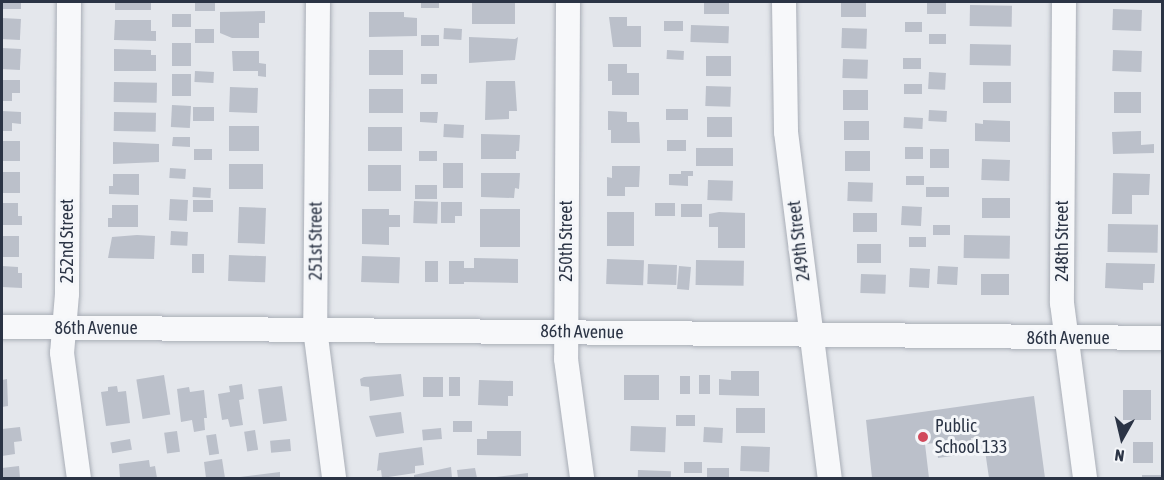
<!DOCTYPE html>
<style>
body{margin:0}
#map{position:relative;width:1164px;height:480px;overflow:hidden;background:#e4e7ec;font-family:"Asap Condensed",sans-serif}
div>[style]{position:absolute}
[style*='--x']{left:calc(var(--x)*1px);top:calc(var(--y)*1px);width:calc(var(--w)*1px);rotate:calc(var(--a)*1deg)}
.building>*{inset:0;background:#bbc0ca;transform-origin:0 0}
.roads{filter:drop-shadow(0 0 2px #a9aeb7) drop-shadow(0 0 2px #a9aeb7)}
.minor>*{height:24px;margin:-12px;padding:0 12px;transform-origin:12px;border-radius:12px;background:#f7f8fa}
.dots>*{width:16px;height:16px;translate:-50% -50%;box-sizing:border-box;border:3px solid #f4f6f9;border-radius:50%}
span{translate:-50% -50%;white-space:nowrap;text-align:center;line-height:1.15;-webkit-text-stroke:6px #f4f6f9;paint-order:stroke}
.street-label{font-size:18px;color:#2b3445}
.poi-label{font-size:18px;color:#2b3445}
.left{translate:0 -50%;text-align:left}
.frame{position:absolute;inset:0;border:3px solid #2b3445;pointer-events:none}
.north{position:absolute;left:1092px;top:408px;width:60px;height:60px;-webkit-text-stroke:4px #f4f6f9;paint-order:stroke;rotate:188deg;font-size:16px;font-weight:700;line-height:24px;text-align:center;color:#2b3445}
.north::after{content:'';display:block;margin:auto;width:21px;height:27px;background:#2b3445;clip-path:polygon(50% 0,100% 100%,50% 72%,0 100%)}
</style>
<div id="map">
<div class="building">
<div style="left:2px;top:2px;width:19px;height:7px"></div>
<div style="left:115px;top:2px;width:36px;height:8px"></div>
<div style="left:195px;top:2px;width:20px;height:9px"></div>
<div style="left:421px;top:2px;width:18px;height:6px"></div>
<div style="left:472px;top:2px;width:43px;height:22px"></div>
<div style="left:704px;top:2px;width:25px;height:12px"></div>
<div style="left:841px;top:2px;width:25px;height:15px"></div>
<div style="left:927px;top:2px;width:19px;height:12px"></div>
<div style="left:970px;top:5px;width:42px;height:21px;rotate:1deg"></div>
<div style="left:1113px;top:9px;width:29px;height:21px;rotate:2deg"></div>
<div style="clip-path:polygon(265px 11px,265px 23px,259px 23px,259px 38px,232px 38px,220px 33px,220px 12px)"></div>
<div style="clip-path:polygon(369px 12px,404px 12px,404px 17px,417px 18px,417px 36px,369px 37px)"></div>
<div style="left:172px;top:14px;width:19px;height:13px"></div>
<div style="clip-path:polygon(609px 17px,627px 17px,627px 26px,641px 26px,641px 47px,613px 47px)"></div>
<div style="left:2px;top:18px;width:19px;height:21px;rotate:3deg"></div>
<div style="clip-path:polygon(115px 20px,151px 20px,151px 31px,156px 31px,156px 41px,114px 40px)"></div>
<div style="left:664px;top:21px;width:19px;height:10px"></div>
<div style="left:905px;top:22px;width:17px;height:10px"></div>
<div style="left:691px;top:25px;width:38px;height:17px;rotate:2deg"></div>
<div style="left:444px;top:28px;width:18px;height:11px;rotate:3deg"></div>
<div style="left:842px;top:28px;width:25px;height:20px;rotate:2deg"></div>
<div style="left:195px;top:29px;width:19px;height:14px"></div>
<div style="left:929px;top:34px;width:17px;height:10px"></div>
<div style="left:421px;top:35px;width:18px;height:11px"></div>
<div style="clip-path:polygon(469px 37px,515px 39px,518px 37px,515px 60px,469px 63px)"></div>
<div style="left:172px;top:43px;width:19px;height:23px"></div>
<div style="left:970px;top:44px;width:41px;height:21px;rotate:1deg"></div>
<div style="left:2px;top:48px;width:19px;height:21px;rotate:3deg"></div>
<div style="clip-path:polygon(114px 49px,151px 50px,151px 55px,156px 55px,156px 71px,114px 71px)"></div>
<div style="left:369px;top:50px;width:34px;height:25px"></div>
<div style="left:667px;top:50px;width:17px;height:9px;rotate:3deg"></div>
<div style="left:1113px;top:50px;width:29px;height:21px;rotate:2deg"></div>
<div style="clip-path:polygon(232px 51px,259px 51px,259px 63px,266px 64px,266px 77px,258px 76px,258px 71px,233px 71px)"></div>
<div style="left:706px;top:56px;width:25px;height:20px"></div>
<div style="left:903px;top:58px;width:18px;height:11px"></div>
<div style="left:843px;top:59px;width:25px;height:19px;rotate:2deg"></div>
<div style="clip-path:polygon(608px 64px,627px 64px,627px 73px,639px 73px,639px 95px,612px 95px,612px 81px,608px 81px)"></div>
<div style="left:195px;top:71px;width:19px;height:11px;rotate:3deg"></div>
<div style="left:929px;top:72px;width:17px;height:17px;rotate:3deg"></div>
<div style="left:172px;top:74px;width:19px;height:22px"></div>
<div style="left:421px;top:74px;width:16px;height:10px"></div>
<div style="clip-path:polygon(2px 80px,20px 80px,20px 93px,12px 93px,12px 101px,2px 101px)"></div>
<div style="clip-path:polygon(486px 81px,515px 81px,517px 111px,509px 111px,509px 119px,485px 120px)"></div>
<div style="left:114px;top:82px;width:43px;height:20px;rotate:1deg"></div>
<div style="left:983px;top:82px;width:28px;height:21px"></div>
<div style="left:904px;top:84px;width:18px;height:10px"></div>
<div style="left:706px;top:86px;width:25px;height:20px;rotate:2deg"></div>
<div style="left:230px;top:87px;width:28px;height:25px;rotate:2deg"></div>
<div style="left:369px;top:89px;width:34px;height:24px"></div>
<div style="left:843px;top:90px;width:25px;height:20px"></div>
<div style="left:1114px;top:92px;width:27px;height:21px"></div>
<div style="left:172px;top:105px;width:19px;height:22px;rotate:3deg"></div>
<div style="left:193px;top:107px;width:21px;height:14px"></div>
<div style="left:666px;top:109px;width:22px;height:11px"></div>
<div style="left:929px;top:110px;width:18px;height:11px;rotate:3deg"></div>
<div style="clip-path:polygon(2px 111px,21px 112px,21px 124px,12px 123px,12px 131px,2px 131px)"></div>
<div style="clip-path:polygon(608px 111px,627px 112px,627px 122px,639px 122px,640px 143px,611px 143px,611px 130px,608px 130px)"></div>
<div style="left:114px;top:112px;width:42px;height:19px;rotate:1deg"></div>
<div style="clip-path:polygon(420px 112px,438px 112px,437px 123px,420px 122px)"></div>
<div style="left:707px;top:117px;width:25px;height:20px"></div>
<div style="left:904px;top:117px;width:19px;height:11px;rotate:3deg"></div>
<div style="clip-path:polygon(983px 120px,1010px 121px,1010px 142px,975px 141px,975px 123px,983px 124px)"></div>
<div style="left:844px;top:121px;width:25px;height:19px"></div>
<div style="left:444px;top:124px;width:20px;height:13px;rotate:3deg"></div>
<div style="left:229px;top:126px;width:30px;height:25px"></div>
<div style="left:368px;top:127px;width:34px;height:24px"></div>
<div style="clip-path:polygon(1141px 131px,1141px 145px,1154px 144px,1154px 153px,1113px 154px,1112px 132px)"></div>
<div style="clip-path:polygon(481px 134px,520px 135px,519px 151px,516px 151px,516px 159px,481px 159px)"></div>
<div style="clip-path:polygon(173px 137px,190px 137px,190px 147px,172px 146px)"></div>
<div style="left:667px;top:140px;width:19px;height:11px"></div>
<div style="left:2px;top:141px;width:18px;height:20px"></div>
<div style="clip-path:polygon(113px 142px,159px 144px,159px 162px,113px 164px)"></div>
<div style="left:905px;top:147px;width:18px;height:12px"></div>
<div style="left:696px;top:148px;width:37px;height:18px"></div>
<div style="left:194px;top:149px;width:18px;height:11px"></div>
<div style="left:930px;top:149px;width:19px;height:19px"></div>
<div style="left:419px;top:151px;width:18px;height:10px"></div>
<div style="left:845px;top:151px;width:25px;height:20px"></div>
<div style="left:982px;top:159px;width:28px;height:21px;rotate:2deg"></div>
<div style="left:443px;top:163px;width:20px;height:25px"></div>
<div style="left:229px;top:164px;width:34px;height:25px"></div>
<div style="left:368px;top:165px;width:33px;height:26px"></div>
<div style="clip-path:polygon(612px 166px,640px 166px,639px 187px,625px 187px,625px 196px,607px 196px,607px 177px,612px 178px)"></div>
<div style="left:170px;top:168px;width:16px;height:10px;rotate:4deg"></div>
<div style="clip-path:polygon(681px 171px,693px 171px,693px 176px,688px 176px,688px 186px,669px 185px,669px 174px,681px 174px)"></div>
<div style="left:2px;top:172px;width:18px;height:21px"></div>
<div style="clip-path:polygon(481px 173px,520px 173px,519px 189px,515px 188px,514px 198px,481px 197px)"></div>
<div style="clip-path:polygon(1113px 173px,1150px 174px,1149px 195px,1132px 195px,1132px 214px,1112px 214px)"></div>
<div style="clip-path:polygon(113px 174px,139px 174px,139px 195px,109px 194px,109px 186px,113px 186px)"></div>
<div style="left:906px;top:176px;width:18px;height:9px"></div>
<div style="left:708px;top:180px;width:25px;height:20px;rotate:2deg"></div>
<div style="left:848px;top:182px;width:25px;height:19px;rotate:2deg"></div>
<div style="left:415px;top:185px;width:22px;height:14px"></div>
<div style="left:193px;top:187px;width:18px;height:10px;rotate:3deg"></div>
<div style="left:926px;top:187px;width:23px;height:10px"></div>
<div style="left:982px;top:198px;width:28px;height:20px"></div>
<div style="left:170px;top:199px;width:18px;height:21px;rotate:3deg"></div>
<div style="left:193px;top:200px;width:20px;height:12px"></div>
<div style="left:414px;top:201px;width:24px;height:22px;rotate:2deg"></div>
<div style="clip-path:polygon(441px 202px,462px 202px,462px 216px,455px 216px,455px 223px,441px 223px)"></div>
<div style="clip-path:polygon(2px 203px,18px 203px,18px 216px,22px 216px,22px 225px,2px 225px)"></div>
<div style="left:655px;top:203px;width:20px;height:13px"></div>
<div style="left:681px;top:204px;width:21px;height:13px"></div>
<div style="clip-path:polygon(112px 205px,138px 205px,138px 227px,108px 227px,108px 218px,112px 218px)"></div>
<div style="left:902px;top:206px;width:20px;height:19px;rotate:3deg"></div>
<div style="left:239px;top:207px;width:27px;height:36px;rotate:2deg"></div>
<div style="clip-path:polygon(362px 209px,389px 209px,389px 215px,400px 215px,400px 227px,389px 227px,389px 245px,362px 244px)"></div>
<div style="left:480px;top:209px;width:40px;height:38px"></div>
<div style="left:607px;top:212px;width:27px;height:34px"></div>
<div style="clip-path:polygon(719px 212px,745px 213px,745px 248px,718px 248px,718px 227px,709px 227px,709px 214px)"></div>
<div style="left:853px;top:213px;width:24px;height:19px"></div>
<div style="left:1108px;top:224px;width:50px;height:28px;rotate:1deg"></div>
<div style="left:933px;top:225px;width:17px;height:10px"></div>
<div style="left:171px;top:231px;width:17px;height:14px;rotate:3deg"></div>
<div style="clip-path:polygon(137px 235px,155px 236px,154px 259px,108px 258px,112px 237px)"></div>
<div style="left:964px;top:235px;width:46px;height:23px;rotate:1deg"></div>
<div style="left:2px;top:236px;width:17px;height:21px"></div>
<div style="left:909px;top:237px;width:17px;height:10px"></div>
<div style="left:857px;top:244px;width:24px;height:19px"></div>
<div style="left:192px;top:254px;width:12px;height:19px"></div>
<div style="left:229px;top:255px;width:37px;height:26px;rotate:2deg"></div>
<div style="left:362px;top:256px;width:38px;height:26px;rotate:2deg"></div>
<div style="clip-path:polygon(474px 258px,518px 259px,518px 283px,464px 282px,464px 284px,449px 284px,449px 261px,464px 261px,464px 268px,474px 268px)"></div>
<div style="left:607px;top:259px;width:37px;height:25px;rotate:2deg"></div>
<div style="left:696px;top:260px;width:48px;height:25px;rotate:1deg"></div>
<div style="left:425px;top:261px;width:13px;height:21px"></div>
<div style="clip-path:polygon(1106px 263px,1155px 264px,1154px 283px,1143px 283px,1143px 290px,1105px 288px)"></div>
<div style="left:648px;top:264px;width:29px;height:20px;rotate:2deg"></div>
<div style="clip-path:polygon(2px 266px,18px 267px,18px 273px,22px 273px,22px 288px,2px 287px)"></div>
<div style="left:679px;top:266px;width:12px;height:23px;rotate:5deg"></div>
<div style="left:938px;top:266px;width:20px;height:18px;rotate:3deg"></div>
<div style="left:910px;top:268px;width:20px;height:19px;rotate:3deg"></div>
<div style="left:861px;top:274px;width:25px;height:19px;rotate:2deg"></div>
<div style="left:981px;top:274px;width:28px;height:21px"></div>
<div style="clip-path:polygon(731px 371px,759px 371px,759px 396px,719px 395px,719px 379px,731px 380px)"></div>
<div style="clip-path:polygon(401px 374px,404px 396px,370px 401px,369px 387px,361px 386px,360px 379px,364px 377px)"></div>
<div style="left:164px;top:375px;width:40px;height:28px;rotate:81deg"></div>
<div style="left:624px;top:375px;width:35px;height:25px"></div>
<div style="left:699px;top:375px;width:11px;height:19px"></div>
<div style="left:680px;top:376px;width:10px;height:18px"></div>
<div style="left:443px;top:377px;width:20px;height:20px;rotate:90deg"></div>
<div style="left:449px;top:377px;width:11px;height:19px"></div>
<div style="clip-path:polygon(7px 379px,8px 406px,2px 407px,2px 380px)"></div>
<div style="clip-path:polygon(479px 380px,513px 381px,513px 396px,508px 396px,508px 406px,478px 405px)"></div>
<div style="clip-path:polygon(242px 384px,244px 399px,239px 400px,243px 425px,230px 427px,228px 419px,222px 420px,218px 394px,230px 392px,229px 386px)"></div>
<div style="clip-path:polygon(117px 386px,118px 392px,126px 391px,130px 423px,106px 426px,101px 392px,108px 391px,108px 387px)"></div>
<div style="left:282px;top:386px;width:35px;height:24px;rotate:82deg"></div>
<div style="clip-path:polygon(189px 387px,190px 392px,204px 390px,207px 418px,204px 418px,205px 430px,194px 432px,192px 420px,181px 422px,177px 389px)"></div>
<div style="left:1123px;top:390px;width:28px;height:30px"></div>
<div style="clip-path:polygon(1034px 396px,1045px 478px,989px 478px,983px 437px,971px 438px,973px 453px,938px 458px,936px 443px,925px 444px,929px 478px,872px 478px,866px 420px)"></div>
<div style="left:736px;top:408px;width:29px;height:25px"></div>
<div style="clip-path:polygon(401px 412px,404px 433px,376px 437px,369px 416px)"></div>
<div style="left:676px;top:415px;width:19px;height:11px"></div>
<div style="left:453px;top:421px;width:19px;height:11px"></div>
<div style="left:631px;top:426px;width:35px;height:25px;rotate:2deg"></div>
<div style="clip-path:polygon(20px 427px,22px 441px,14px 442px,15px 454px,2px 456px,2px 429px)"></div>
<div style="left:704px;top:427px;width:19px;height:15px;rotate:3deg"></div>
<div style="left:441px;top:428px;width:11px;height:19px;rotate:85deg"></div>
<div style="left:255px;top:430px;width:20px;height:11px;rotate:81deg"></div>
<div style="left:177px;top:431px;width:21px;height:13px;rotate:82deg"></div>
<div style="clip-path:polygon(487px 431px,521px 431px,521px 456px,477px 455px,477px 439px,487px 439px)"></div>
<div style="left:216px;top:434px;width:20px;height:10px;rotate:81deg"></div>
<div style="left:130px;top:439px;width:11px;height:20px;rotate:80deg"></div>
<div style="left:290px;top:439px;width:12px;height:20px;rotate:85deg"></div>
<div style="left:1133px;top:442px;width:20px;height:21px"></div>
<div style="left:741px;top:446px;width:29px;height:25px;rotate:2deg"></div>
<div style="clip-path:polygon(422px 447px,424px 465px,415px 466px,415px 473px,382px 478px,381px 470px,377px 471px,379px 453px)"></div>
<div style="clip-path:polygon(222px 459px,225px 478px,206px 478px,204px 462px)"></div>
<div style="clip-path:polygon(149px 460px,150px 467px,155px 466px,157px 478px,120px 478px,119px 464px)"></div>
<div style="left:684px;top:462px;width:18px;height:11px"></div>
<div style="clip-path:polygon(19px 466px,20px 478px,2px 478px,2px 468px)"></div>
<div style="clip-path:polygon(451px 467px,452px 478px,414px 478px,414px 475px)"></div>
<div style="clip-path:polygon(475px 468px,477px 478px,458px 478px,457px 470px)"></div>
<div style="left:707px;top:468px;width:22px;height:10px"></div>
<div style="left:638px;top:470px;width:33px;height:8px;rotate:2deg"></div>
<div style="clip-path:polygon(280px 472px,280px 478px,240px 478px,240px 477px)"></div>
<div style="clip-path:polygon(528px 473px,528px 478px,496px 478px,496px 477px)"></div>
<div style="left:1142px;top:475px;width:20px;height:3px"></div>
</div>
<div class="roads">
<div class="minor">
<div style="--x:69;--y:2;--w:292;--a:90.4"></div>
<div style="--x:67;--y:294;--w:59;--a:94.8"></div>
<div style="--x:62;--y:353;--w:126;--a:82.3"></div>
<div style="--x:318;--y:2;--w:327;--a:90.5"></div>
<div style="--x:315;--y:329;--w:150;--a:82.7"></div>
<div style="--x:568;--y:2;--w:357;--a:90.3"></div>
<div style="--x:566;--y:359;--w:120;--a:82.3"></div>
<div style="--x:784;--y:2;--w:130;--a:89.1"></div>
<div style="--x:786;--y:132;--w:349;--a:82.8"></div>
<div style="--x:1064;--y:2;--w:301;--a:90.4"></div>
<div style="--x:1062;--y:303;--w:177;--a:82.5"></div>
<div style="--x:2;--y:327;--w:1160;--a:0.54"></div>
</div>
</div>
<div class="dots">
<div style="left:923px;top:437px;background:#d1495b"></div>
</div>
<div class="street-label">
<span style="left:67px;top:241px;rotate:-90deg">252nd Street</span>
<span style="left:316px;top:241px;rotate:-90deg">251st Street</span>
<span style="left:566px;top:241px;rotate:-90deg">250th Street</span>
<span style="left:799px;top:241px;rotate:-97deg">249th Street</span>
<span style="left:1062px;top:241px;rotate:-90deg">248th Street</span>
<span style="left:96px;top:328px">86th Avenue</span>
<span style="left:582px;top:332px;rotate:1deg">86th Avenue</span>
<span style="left:1068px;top:338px">86th Avenue</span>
</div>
<div class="poi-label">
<span class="left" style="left:935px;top:437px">Public<br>School 133</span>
</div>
<div class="frame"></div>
<div class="north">N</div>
</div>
